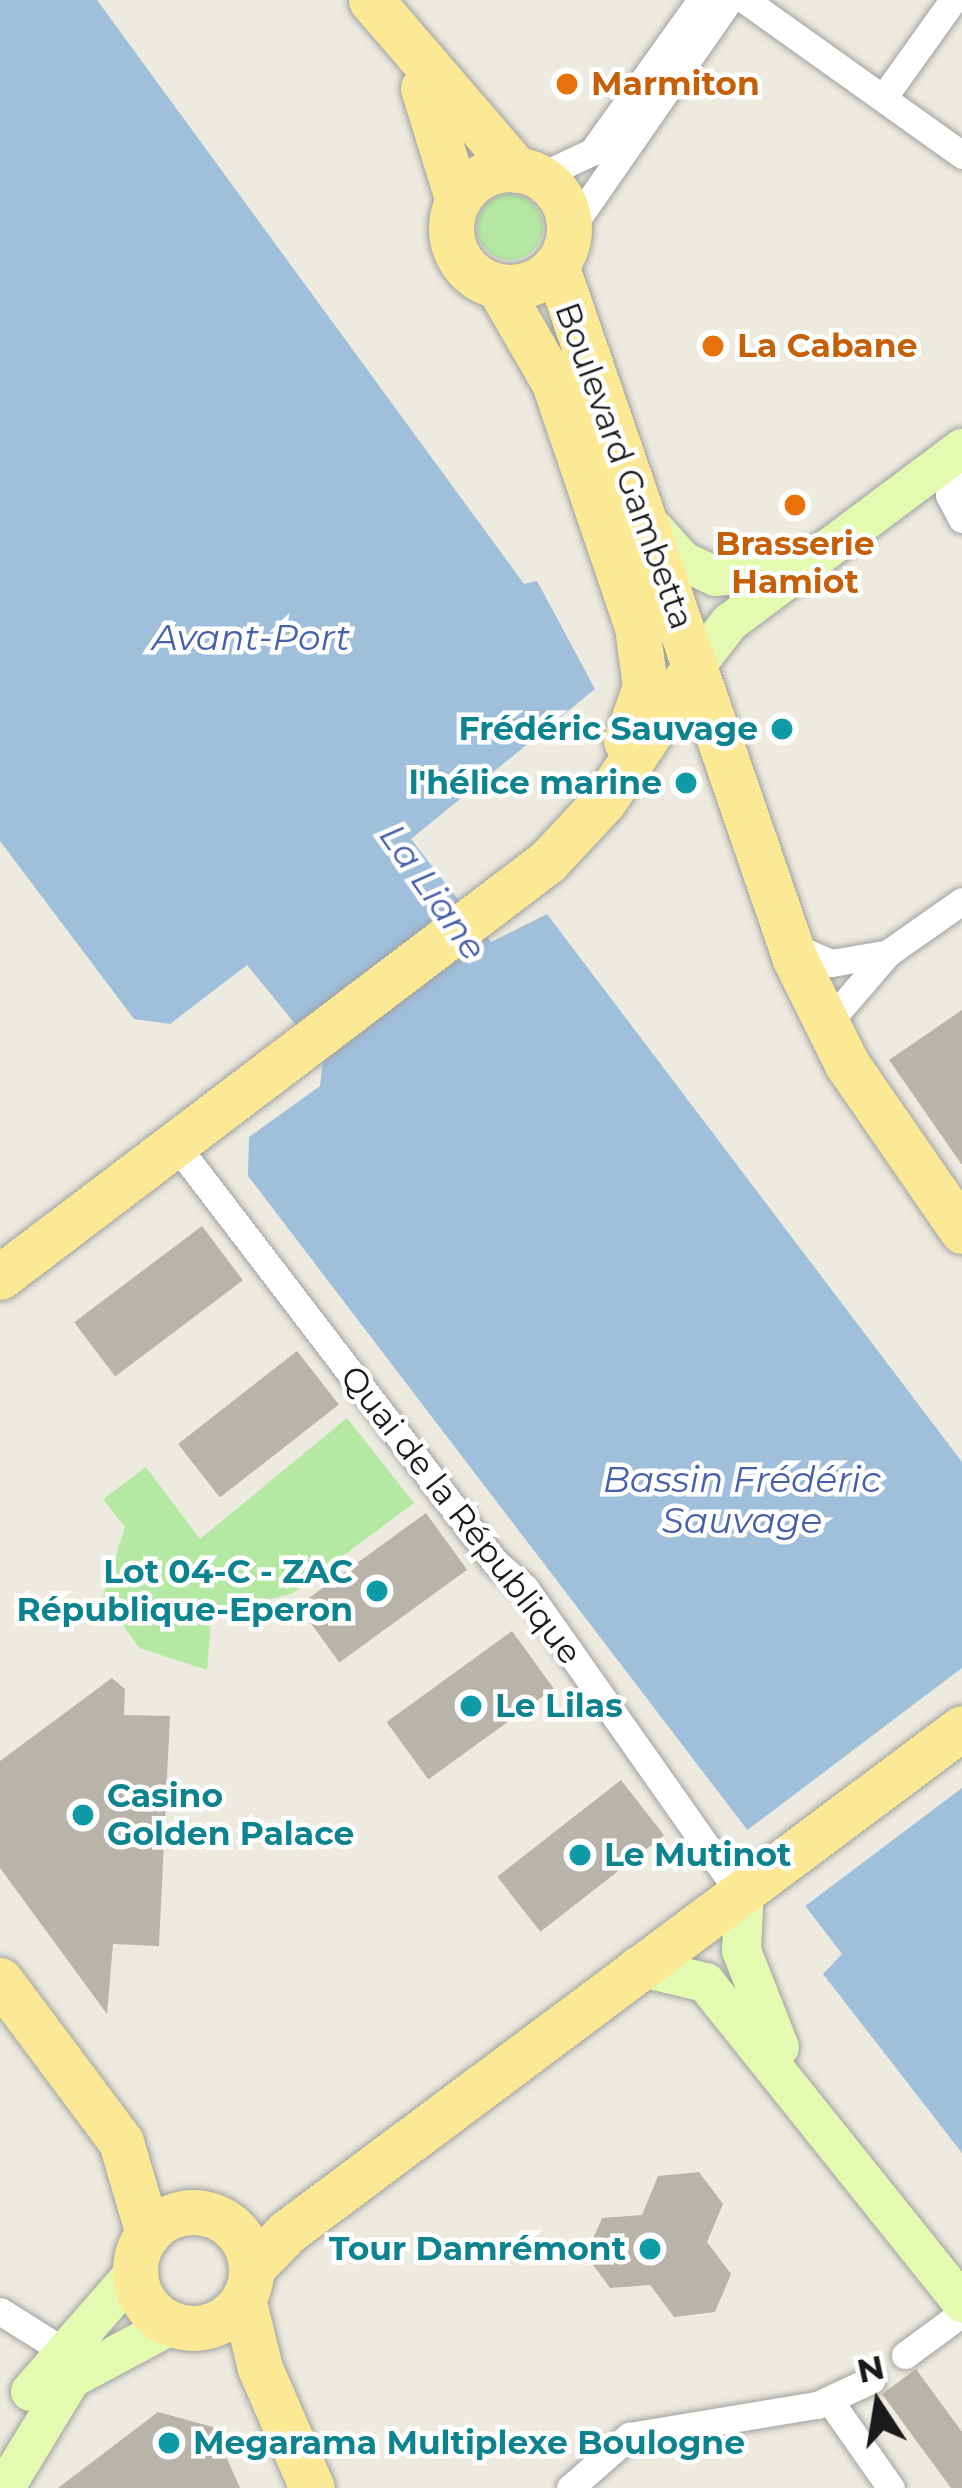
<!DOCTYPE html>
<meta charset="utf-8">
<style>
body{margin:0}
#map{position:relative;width:962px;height:2488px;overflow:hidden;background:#edebdf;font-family:Montserrat,sans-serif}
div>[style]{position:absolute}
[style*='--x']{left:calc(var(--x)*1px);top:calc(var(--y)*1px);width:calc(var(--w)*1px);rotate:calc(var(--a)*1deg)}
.grass>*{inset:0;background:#b5e9a3}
.round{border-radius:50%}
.water>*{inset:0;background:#9fbfdb}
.pier>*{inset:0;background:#edebdf}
.building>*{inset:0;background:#b9b4a9;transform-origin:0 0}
.roads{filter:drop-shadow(0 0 3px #a1a1a1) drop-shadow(0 0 3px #a1a1a1)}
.street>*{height:27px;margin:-13.5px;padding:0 13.5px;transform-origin:13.5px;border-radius:13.5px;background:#fff}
.secondary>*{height:39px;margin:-19.5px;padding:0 19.5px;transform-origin:19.5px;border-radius:19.5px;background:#e4fab0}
.primary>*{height:45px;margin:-22.5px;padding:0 22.5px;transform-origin:22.5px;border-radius:22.5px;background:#fce995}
.primary>.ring{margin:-22.5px;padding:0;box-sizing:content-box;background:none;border:45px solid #fce995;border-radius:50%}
.dots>*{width:33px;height:33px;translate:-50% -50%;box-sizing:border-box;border:6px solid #fff;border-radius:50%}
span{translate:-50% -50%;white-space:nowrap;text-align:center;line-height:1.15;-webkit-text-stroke:9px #fff;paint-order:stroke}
.food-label{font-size:33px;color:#c56008;font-weight:700}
.left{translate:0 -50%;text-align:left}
.street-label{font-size:33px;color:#1a1a1a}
.culture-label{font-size:33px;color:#0d838f;font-weight:700}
.right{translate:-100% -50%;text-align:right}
.water-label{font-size:36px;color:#4760aa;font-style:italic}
.north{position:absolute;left:818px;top:2344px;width:120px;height:120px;-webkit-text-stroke:9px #fff;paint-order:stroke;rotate:348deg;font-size:33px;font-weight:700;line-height:48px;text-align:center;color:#1a1a1a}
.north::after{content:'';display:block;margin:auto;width:42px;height:54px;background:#1a1a1a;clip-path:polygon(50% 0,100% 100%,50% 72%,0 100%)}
</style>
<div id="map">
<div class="grass">
<div class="round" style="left:477px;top:194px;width:66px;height:66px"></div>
<div style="clip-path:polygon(347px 1418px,414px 1503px,293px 1593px,202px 1618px,211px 1621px,207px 1670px,139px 1648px,103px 1596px,125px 1527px,103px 1499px,146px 1467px,200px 1539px)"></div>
</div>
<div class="water">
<div style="clip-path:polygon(0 0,97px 0,524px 584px,537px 581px,595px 689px,411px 839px,491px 942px,547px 914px,962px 1462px,962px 2153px,823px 1974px,842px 1954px,248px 1176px,249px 1137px,320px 1086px,323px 1058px,247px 965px,170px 1024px,134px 1019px,0 841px)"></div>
</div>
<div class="pier">
<div style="clip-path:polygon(962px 1668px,962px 1788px,804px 1907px,746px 1831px)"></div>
</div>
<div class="building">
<div style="clip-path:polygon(962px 1010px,962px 1165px,889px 1060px)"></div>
<div style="left:202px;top:1226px;width:68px;height:160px;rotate:53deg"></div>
<div style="left:297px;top:1351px;width:68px;height:151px;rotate:52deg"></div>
<div style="left:426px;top:1513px;width:70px;height:158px;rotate:54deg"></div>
<div style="left:512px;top:1631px;width:71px;height:155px;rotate:54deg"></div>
<div style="clip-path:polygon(112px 1678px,125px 1689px,124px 1715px,170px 1716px,159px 1946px,113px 1944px,107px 2014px,0 1868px,0 1761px)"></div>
<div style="left:621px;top:1780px;width:70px;height:157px;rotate:52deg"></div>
<div style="clip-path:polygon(699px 2172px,723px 2204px,707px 2242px,731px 2274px,715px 2312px,674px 2317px,650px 2285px,610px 2288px,586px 2255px,602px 2218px,642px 2215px,658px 2176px)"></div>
<div style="clip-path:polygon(916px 2369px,962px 2432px,962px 2488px,951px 2488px,882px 2394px)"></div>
<div style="clip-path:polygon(158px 2412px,213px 2427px,240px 2488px,58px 2488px)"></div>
</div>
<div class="roads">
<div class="street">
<div style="--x:745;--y:0;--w:267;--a:35.5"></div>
<div style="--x:883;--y:98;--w:120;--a:-54.5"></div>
<div style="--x:538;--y:177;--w:60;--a:-24.8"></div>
<div style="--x:592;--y:152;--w:187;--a:-54.4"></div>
<div style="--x:568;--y:232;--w:277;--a:-55.2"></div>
<div style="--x:951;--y:461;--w:34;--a:93"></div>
<div style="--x:949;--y:495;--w:27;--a:62"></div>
<div style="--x:790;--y:945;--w:45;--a:23.7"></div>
<div style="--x:831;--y:963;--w:54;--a:-9.6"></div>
<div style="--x:826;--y:1025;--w:95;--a:-49.3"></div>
<div style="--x:888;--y:953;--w:90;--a:-35.1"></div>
<div style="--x:176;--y:1145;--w:525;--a:52.58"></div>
<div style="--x:495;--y:1562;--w:40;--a:41"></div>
<div style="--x:525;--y:1588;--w:370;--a:54.9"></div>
<div style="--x:0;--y:2311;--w:73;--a:32.2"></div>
<div style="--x:905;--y:2355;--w:71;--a:-36.4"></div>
<div style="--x:830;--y:2401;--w:106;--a:55"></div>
<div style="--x:570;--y:2488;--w:79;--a:-41.4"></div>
<div style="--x:629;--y:2436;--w:191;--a:-9.4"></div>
<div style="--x:817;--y:2405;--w:60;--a:-24.8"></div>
</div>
<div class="secondary">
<div style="--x:654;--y:529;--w:43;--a:47.8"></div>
<div style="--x:683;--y:561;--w:35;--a:25"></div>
<div style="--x:715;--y:576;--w:79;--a:-5.8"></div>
<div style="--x:695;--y:666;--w:56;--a:-52.3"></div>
<div style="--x:729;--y:622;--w:291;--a:-36.8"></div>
<div style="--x:744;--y:1887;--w:63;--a:92.7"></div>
<div style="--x:741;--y:1950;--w:104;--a:68.6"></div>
<div style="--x:637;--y:1966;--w:70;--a:13.2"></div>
<div style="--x:705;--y:1982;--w:411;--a:51.3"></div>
<div style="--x:30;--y:2391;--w:161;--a:-48.8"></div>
<div style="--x:4;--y:2488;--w:129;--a:-58.7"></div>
<div style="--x:71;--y:2378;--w:115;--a:-28.1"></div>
</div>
<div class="primary">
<div style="--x:371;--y:0;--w:224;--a:49.3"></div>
<div style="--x:423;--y:88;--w:118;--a:72.8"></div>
<div class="ring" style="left:451px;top:169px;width:73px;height:73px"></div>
<div style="--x:556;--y:265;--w:734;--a:71"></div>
<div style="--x:795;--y:959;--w:117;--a:63.7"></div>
<div style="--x:847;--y:1064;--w:203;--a:55.4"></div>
<div style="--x:498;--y:286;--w:112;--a:60"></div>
<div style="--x:554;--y:383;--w:258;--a:71.2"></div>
<div style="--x:637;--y:627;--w:60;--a:82.3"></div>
<div style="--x:645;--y:686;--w:58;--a:109.1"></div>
<div style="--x:0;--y:1277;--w:687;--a:-37.19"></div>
<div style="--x:547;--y:862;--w:83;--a:-46.9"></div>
<div style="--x:604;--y:801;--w:163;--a:-56"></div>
<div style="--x:0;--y:1980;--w:202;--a:53.2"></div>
<div style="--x:121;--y:2142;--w:96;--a:73.6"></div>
<div class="ring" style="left:135px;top:2212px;width:71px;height:71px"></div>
<div style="--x:251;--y:2269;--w:52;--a:-45.8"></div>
<div style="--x:287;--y:2232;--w:842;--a:-36.75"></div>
<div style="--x:243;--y:2299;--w:71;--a:76.2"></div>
<div style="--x:260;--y:2368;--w:131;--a:66.6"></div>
</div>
</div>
<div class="dots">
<div style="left:567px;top:84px;background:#e8710a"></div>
<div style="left:713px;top:346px;background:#e8710a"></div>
<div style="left:795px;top:505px;background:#e8710a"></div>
<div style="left:782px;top:729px;background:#0f9aa8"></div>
<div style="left:686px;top:783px;background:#0f9aa8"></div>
<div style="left:377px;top:1591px;background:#0f9aa8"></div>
<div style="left:471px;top:1706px;background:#0f9aa8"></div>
<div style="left:83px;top:1815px;background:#0f9aa8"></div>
<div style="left:580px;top:1855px;background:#0f9aa8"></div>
<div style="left:650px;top:2249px;background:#0f9aa8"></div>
<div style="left:169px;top:2443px;background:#0f9aa8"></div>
</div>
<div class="food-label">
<span class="left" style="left:591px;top:84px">Marmiton</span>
<span class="left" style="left:737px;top:346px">La Cabane</span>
<span style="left:795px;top:563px">Brasserie<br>Hamiot</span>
</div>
<div class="street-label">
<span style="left:624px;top:466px;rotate:70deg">Boulevard Gambetta</span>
<span style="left:461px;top:1515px;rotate:52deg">Quai de la République</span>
</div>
<div class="culture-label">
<span class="right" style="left:758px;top:729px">Frédéric Sauvage</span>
<span class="right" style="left:662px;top:783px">l'hélice marine</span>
<span class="right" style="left:353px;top:1591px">Lot 04-C - ZAC<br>République-Eperon</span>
<span class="left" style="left:495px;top:1706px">Le Lilas</span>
<span class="left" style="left:107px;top:1815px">Casino<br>Golden Palace</span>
<span class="left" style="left:604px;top:1855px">Le Mutinot</span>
<span class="right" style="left:626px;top:2249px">Tour Damrémont</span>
<span class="left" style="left:193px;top:2443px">Megarama Multiplexe Boulogne</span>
</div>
<div class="water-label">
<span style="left:251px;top:638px">Avant-Port</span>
<span style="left:433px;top:892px;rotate:55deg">La Liane</span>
<span style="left:742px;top:1500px">Bassin Frédéric<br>Sauvage</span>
</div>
<div class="north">N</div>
</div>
